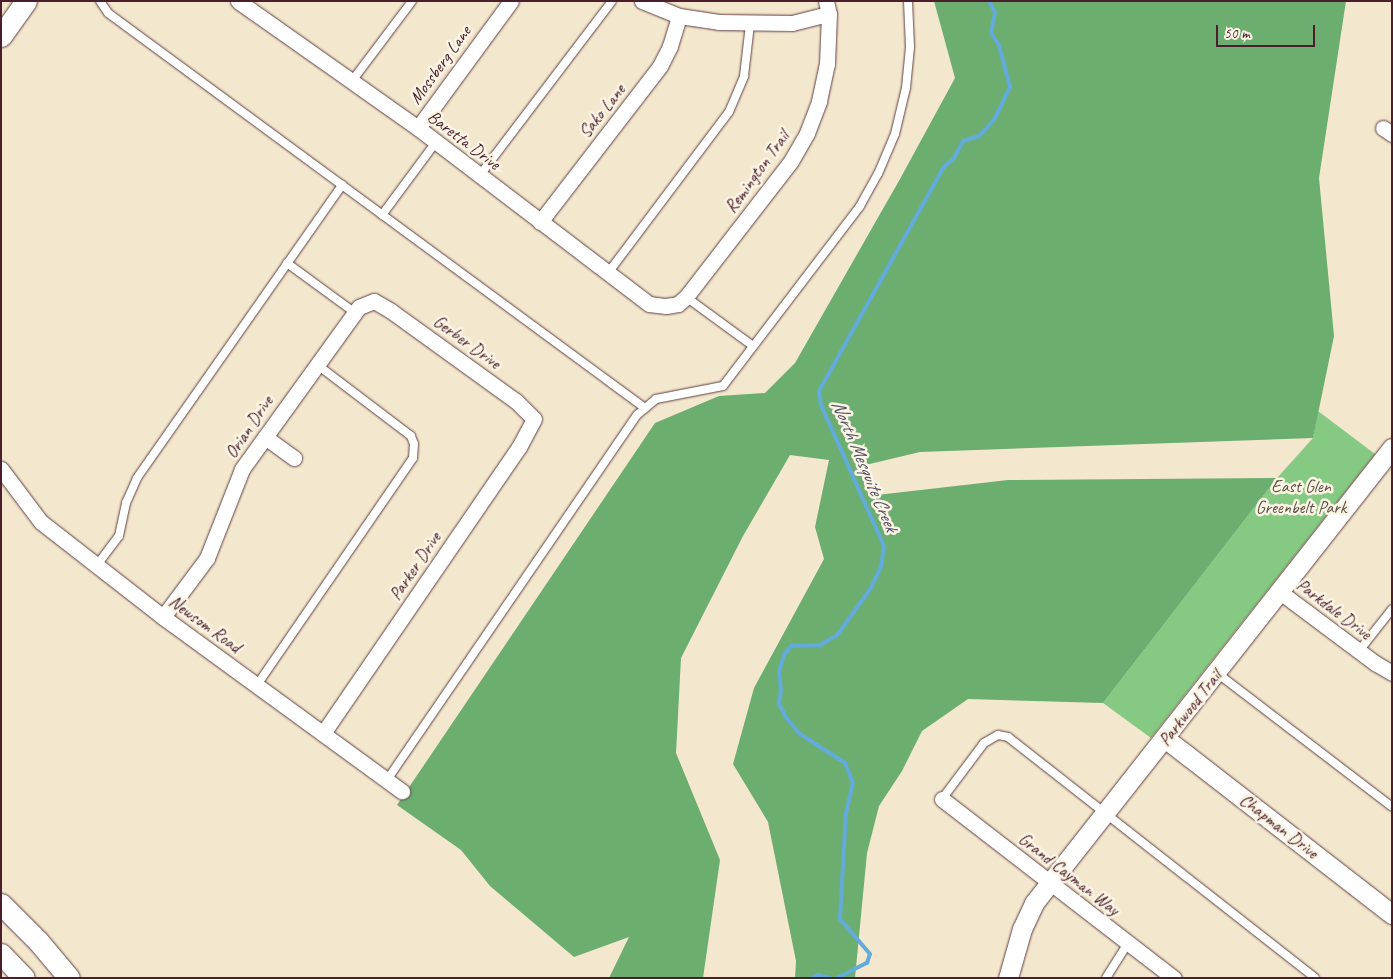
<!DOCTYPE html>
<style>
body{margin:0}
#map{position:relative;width:1393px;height:979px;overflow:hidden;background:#f3e8cd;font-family:Caveat,sans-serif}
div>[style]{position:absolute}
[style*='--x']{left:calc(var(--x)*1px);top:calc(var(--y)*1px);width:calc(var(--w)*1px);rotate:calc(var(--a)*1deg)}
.green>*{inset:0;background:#86c982}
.forest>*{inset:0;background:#6cad70}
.stream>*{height:4px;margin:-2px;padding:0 2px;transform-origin:2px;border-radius:2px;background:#63abda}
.roads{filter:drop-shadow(0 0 1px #633d43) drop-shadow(0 0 1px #633d43)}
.service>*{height:8px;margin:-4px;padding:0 4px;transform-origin:4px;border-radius:4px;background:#fff}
.minor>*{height:15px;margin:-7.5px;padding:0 7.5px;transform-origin:7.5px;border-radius:7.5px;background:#fff}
.tertiary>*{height:19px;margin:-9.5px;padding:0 9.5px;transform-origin:9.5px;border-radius:9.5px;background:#fff}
.secondary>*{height:21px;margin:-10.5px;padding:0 10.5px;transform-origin:10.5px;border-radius:10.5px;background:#fff}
span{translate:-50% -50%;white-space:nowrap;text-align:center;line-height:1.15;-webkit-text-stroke:5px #fcf5e5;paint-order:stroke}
.street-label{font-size:18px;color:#4a1f2b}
.park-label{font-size:18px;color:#5c5245}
.water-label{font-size:19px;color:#535068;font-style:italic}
.frame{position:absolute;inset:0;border:2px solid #4a1f2b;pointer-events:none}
.scale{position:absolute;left:1216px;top:25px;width:99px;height:22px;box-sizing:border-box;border:2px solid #4a1f2b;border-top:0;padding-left:6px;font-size:15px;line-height:18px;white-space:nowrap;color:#4a1f2b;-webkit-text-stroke:4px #fcf5e5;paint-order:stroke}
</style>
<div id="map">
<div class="green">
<div style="clip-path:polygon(1318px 411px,1375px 454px,1151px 738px,1103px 703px,1277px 478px,1313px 438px)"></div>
</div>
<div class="forest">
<div style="clip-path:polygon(934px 1px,1346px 1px,1319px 178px,1334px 336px,1313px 438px,920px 452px,857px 467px,877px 495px,1008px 480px,1277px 478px,1103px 703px,968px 699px,922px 731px,902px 771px,879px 806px,867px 853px,855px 978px,795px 978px,796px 961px,768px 822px,733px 764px,754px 688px,824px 559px,815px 527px,829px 460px,790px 455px,743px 536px,681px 658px,676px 753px,720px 860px,703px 978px,609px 978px,629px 937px,574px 957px,490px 886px,461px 850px,397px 805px,655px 423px,719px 396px,765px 393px,795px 363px,900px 179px,955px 78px)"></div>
</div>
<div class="stream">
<div style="--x:812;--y:978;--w:7;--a:-27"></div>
<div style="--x:818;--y:975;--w:12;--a:14"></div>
<div style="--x:837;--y:978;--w:34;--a:-27"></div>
<div style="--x:867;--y:963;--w:9;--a:-72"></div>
<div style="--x:870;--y:954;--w:46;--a:-130.6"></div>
<div style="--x:840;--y:919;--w:106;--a:-86.8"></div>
<div style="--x:846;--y:813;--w:31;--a:-77"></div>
<div style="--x:853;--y:783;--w:22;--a:-112"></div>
<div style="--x:845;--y:763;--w:54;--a:-147.2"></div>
<div style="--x:800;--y:734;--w:20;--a:-131"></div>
<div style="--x:787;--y:719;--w:17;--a:-118"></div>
<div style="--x:779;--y:704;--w:14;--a:-82"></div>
<div style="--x:781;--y:690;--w:18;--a:-96"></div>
<div style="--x:779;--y:672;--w:18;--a:-74"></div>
<div style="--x:784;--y:655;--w:11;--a:-52"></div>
<div style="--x:791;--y:646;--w:29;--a:-2"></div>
<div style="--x:820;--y:645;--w:20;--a:-30"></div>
<div style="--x:837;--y:635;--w:58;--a:-54.1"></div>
<div style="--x:871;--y:588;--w:23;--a:-65"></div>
<div style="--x:881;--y:567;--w:21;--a:-82"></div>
<div style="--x:884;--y:546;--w:154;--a:-114.1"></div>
<div style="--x:821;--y:405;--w:14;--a:-98"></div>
<div style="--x:819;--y:391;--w:255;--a:-60.9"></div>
<div style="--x:943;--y:168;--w:15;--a:-42"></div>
<div style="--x:954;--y:158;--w:19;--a:-62"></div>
<div style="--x:963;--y:141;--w:17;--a:-17"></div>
<div style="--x:979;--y:136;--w:22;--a:-47"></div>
<div style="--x:994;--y:120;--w:37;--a:-64"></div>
<div style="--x:1010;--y:87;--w:43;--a:-104.7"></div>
<div style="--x:999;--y:45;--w:14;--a:-124"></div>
<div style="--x:991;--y:33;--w:21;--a:-79"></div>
<div style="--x:995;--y:12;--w:13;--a:-119"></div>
</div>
<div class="roads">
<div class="service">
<div style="--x:100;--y:1;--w:14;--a:56"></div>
<div style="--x:108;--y:13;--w:667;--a:36.34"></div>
<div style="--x:352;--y:81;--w:100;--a:-53.1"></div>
<div style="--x:480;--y:175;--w:218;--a:-52.8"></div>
<div style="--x:382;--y:215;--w:91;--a:-53.5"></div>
<div style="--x:287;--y:263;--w:83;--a:36.2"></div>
<div style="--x:608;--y:273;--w:201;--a:-53.1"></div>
<div style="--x:729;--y:112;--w:39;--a:-67"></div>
<div style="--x:744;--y:76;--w:52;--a:-83.4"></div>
<div style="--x:686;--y:297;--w:83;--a:36.2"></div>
<div style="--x:97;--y:565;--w:36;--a:-53"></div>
<div style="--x:119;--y:536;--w:34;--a:-78"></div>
<div style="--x:126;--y:503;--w:27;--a:-66"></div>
<div style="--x:137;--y:478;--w:358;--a:-55"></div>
<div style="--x:1359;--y:651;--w:53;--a:-51.8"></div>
<div style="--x:1217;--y:673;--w:220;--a:37.4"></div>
<div style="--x:257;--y:685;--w:275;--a:-55.5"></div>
<div style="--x:413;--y:458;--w:14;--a:-86"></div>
<div style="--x:414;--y:444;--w:9;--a:-111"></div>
<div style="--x:411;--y:436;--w:119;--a:-142.8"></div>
<div style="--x:387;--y:780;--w:442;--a:-55.6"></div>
<div style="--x:637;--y:415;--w:25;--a:-40"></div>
<div style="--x:656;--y:399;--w:68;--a:-11"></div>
<div style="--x:723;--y:386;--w:226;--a:-52.7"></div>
<div style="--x:860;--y:206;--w:37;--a:-61"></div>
<div style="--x:878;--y:174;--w:43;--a:-67"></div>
<div style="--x:895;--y:134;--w:47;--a:-76.6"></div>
<div style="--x:906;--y:88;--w:41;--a:-84.4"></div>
<div style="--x:910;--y:47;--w:46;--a:-92.5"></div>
<div style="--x:942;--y:799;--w:70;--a:-53.1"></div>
<div style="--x:984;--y:743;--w:16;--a:-30"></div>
<div style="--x:998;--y:735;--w:10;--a:11"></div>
<div style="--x:1008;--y:737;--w:390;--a:38.1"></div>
<div style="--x:1106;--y:978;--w:41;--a:-57.8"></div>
</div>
<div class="minor">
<div style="--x:238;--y:1;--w:220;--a:35.2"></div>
<div style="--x:418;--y:128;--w:290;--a:37.3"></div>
<div style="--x:649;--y:304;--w:17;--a:7"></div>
<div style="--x:666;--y:306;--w:12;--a:-9"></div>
<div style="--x:678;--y:304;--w:11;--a:-41"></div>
<div style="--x:686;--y:297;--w:172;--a:-52.3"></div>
<div style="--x:791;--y:161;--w:32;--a:-60"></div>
<div style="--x:807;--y:133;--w:34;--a:-69"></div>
<div style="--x:819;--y:101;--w:38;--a:-78"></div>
<div style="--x:827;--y:64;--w:50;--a:-87.7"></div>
<div style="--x:829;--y:14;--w:13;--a:-103"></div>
<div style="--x:642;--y:1;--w:40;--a:22"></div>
<div style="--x:679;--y:16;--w:40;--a:8.5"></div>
<div style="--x:719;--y:22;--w:73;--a:0.8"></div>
<div style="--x:792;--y:23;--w:38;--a:-14"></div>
<div style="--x:418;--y:128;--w:157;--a:-53.8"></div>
<div style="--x:1383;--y:128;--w:11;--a:34"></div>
<div style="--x:540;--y:222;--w:197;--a:-52.4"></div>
<div style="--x:660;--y:66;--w:22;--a:-63"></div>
<div style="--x:670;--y:46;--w:31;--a:-73"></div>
<div style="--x:265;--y:437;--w:36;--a:36"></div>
<div style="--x:1;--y:469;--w:66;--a:53"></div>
<div style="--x:41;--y:522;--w:155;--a:37.9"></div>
<div style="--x:163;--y:617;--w:296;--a:36.1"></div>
<div style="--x:1280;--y:592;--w:119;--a:36.8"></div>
<div style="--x:1375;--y:663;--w:20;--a:30"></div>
<div style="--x:163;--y:617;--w:74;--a:-53.3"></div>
<div style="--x:207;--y:558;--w:96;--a:-68.5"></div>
<div style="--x:242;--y:469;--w:200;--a:-54.2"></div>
<div style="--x:359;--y:307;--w:16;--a:-22"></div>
<div style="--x:374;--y:301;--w:20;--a:30"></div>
<div style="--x:391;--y:311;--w:154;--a:35.8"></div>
<div style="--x:516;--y:401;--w:25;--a:45"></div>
<div style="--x:534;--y:419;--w:32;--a:118"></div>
<div style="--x:519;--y:447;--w:347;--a:124.4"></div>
<div style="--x:942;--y:799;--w:293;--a:37.7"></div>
</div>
<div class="tertiary">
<div style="--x:1166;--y:739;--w:286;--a:37.8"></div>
<div style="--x:1008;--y:978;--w:51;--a:-74.1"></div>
<div style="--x:1022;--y:929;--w:29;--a:-65"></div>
<div style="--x:1034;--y:903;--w:579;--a:-51.8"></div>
</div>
<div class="secondary">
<div style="--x:1;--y:36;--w:43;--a:-54.5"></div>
<div style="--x:1;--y:904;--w:52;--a:45"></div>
<div style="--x:38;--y:941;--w:48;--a:50"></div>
<div style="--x:1;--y:954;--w:33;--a:46"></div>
</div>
</div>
<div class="street-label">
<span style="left:440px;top:65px;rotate:-54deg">Mossberg Lane</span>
<span style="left:602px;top:111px;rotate:-52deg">Sako Lane</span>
<span style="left:464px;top:140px;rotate:37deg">Baretta Drive</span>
<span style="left:757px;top:172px;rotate:-54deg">Remington Trail</span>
<span style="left:467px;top:342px;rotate:36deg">Gerber Drive</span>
<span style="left:249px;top:427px;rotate:-56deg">Orian Drive</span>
<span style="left:415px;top:566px;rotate:-56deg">Parker Drive</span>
<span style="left:1334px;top:609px;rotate:37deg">Parkdale Drive</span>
<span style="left:205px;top:624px;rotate:36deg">Newsom Road</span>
<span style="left:1190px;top:708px;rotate:-52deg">Parkwood Trail</span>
<span style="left:1279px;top:826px;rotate:38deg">Chapman Drive</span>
<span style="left:1069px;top:874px;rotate:38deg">Grand Cayman Way</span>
</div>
<div class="park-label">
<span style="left:1301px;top:497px">East Glen<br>Greenbelt Park</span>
</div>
<div class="water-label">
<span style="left:864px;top:466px;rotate:67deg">North Mesquite Creek</span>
</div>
<div class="frame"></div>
<div class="scale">50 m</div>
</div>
